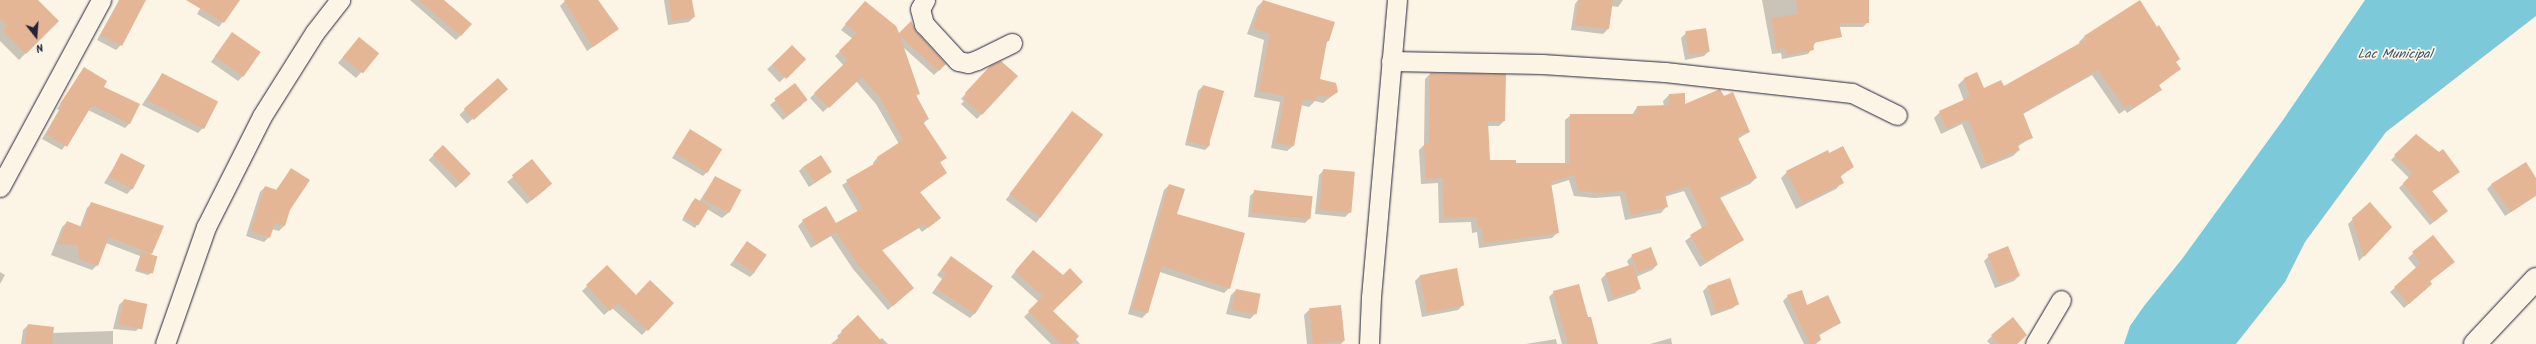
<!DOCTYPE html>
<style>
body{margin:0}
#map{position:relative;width:2536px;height:344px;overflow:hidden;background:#fcf5e5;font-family:Kalam,sans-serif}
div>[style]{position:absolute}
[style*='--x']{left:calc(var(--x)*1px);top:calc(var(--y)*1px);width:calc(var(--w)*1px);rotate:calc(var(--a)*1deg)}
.water>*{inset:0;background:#7ccad9}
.shadow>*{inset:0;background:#0003;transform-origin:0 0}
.building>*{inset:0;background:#e5b696;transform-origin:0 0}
.roads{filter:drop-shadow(0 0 1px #22223b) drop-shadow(0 0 1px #22223b)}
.minor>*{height:19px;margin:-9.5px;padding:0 9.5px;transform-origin:9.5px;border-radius:9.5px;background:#fcf5e5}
.highway>*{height:22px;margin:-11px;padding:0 11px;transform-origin:11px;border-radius:11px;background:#fcf5e5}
span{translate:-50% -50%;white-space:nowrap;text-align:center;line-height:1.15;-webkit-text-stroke:3.5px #fcf5e5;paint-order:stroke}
.water-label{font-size:13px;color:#3d546a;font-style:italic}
.north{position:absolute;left:16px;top:16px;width:40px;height:40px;-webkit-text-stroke:3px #fcf5e5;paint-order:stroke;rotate:163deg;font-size:11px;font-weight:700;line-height:16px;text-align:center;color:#22223b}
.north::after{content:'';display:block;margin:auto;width:14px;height:18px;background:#22223b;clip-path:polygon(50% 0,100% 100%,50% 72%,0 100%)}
</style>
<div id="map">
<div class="water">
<div style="clip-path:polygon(2365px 0,2536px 0,2536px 16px,2386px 132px,2305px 242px,2285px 282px,2236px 344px,2124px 344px,2130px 326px,2144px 306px,2182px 259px,2283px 120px)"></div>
</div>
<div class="shadow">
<div style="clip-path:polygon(0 0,36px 0,58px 21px,19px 60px,0 41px)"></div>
<div style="clip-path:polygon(119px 0,145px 0,121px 45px,116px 50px,97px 40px)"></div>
<div style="clip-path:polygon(205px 0,239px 0,219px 27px,197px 14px)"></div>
<div style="clip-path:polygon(410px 0,442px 0,461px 35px,456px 40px)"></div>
<div style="clip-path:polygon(566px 0,598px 0,618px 29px,587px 51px,560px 6px)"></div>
<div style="clip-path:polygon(664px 0,691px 0,694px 17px,689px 22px,668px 25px)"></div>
<div style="clip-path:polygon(1578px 0,1623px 0,1618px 7px,1611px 6px,1608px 29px,1603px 34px,1571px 30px,1575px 4px)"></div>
<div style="clip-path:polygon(1762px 0,1808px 0,1816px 42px,1808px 54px,1782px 59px,1781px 53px,1772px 54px)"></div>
<div style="clip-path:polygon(1832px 0,1868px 0,1868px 22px,1863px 27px,1832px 27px)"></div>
<div style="clip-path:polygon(1263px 1px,1328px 41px,1325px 44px,1319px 80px,1337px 92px,1323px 103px,1315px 101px,1309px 107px,1301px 105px,1293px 146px,1287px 151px,1271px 148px,1280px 102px,1254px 97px,1264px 40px,1247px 34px,1257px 7px)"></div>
<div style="clip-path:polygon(860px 7px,898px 34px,915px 32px,945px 64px,934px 75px,903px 47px,919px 93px,915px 97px,928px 119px,923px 124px,946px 158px,939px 163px,946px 173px,919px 193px,935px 222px,922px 232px,919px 228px,881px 251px,907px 293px,888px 310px,853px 269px,831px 236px,811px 248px,798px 226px,803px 221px,836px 224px,858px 212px,842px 185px,874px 165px,873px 163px,877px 158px,899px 144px,876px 104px,856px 81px,823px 112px,810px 98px,844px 66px,835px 56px,853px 39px,841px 30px)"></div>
<div style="clip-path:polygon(232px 33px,243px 76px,238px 81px,211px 62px)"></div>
<div style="clip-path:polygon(1686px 33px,1709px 51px,1704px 56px,1685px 60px,1681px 38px)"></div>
<div style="clip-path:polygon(2085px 36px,2175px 63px,2179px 69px,2158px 86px,2160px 89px,2154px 95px,2127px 113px,2125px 110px,2119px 114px,2092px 75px,2023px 114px,2032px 137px,2017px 147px,2019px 150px,2013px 156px,1981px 169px,1962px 124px,1941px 134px,1934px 118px,1940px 112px,1964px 101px,1958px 85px,1964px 79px,1983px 89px,2004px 88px,2080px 44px,2079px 42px)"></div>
<div style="clip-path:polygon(355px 43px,378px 54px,356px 78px,338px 63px)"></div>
<div style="left:792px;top:46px;width:18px;height:34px;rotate:47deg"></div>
<div style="clip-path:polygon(84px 68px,103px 87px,130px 123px,125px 128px,88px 110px,62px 150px,42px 139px,59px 110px,57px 109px)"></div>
<div style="clip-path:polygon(985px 72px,1016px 76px,977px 119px,961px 104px,964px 101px,961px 99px)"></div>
<div style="clip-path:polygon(162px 74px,203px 128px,198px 133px,142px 105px)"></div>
<div style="clip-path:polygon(1430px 74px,1504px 121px,1499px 126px,1487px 126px,1489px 161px,1515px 164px,1565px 164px,1565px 120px,1571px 115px,1632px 115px,1637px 107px,1664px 106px,1663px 101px,1669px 95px,1684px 105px,1749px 132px,1738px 139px,1756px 178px,1750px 184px,1720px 198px,1743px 240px,1700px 267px,1685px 241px,1702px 228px,1684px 191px,1664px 197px,1666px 207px,1661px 213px,1625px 220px,1620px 196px,1595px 198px,1574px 196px,1569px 180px,1550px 186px,1558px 232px,1552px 238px,1479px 248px,1477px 232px,1472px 233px,1471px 222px,1439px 223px,1438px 183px,1421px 184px,1419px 150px,1424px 145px,1425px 79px)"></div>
<div style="left:498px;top:80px;width:12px;height:52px;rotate:48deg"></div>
<div style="clip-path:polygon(795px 84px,802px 105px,783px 120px,770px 105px)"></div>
<div style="clip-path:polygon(1203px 86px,1210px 145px,1205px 150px,1185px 145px,1198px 91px)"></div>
<div style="left:1072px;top:112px;width:38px;height:110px;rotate:37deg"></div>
<div style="clip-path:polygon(690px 131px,708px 171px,703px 176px,672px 158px)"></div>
<div style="clip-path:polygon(2416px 135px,2455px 175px,2431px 192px,2442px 215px,2430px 225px,2399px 188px,2409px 178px,2391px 160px)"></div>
<div style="left:443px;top:146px;width:39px;height:20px;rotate:46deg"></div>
<div style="clip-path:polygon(122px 154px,132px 189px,127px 194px,104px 183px)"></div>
<div style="clip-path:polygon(1829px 155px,1853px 167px,1840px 177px,1842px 182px,1836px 189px,1796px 209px,1781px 178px,1787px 172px)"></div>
<div style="clip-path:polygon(532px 161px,546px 189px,527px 204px,507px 182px)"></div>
<div style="clip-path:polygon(804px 166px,831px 172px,809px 187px,799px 171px)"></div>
<div style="clip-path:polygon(291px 169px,289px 209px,284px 226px,279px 231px,272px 229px,269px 237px,264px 242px,246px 236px,260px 192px,265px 187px,276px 190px)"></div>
<div style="clip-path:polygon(1324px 170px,1354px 173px,1350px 212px,1345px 217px,1315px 214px,1319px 175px)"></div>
<div style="clip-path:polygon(715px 177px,740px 191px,728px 213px,722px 218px,707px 209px,695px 228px,682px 220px,692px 202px,695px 199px,699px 202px)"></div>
<div style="clip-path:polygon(2536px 180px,2536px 196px,2505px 216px,2487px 189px,2492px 184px)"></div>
<div style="clip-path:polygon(1169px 185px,1175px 215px,1229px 288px,1224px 293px,1160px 272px,1147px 313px,1142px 318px,1128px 314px,1164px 190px)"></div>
<div style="clip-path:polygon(1255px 191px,1310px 218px,1305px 223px,1248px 217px,1250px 196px)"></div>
<div style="clip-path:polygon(92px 203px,151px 254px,151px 273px,148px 275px,135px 271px,140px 256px,106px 243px,97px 265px,92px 270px,51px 255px,62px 227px,67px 222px,80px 227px,87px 208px)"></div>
<div style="clip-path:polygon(2370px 203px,2391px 227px,2359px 261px,2348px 224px)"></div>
<div style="clip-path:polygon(2433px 236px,2449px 266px,2429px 282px,2426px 289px,2404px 308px,2390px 292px,2417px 269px,2408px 258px)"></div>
<div style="clip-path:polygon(747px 243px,755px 272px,750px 277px,730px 265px)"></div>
<div style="clip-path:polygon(1650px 249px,1657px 265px,1652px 270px,1636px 277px,1640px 288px,1635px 293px,1608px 302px,1601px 279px,1606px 274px,1629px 266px,1627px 261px,1632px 256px)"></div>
<div style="clip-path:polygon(1028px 256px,1052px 311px,1080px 344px,1051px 344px,1024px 317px,1039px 302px,1011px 277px)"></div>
<div style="clip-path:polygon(1989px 256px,2019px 276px,2014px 281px,1995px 288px,1984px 261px)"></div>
<div style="clip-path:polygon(951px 257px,975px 313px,970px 318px,932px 293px,942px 279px,937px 275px)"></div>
<div style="clip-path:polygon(607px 267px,636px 296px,672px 303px,642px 335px,612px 308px,604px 315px,582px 291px)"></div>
<div style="clip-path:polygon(1456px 269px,1463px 305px,1458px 310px,1422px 317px,1415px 281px,1420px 276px)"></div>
<div style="clip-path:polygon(0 272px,5px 275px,0 284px)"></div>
<div style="clip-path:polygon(1708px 286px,1738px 303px,1733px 308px,1711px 316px,1703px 291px)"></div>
<div style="clip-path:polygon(1236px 290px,1260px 295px,1255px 314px,1250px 319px,1226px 314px,1231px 295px)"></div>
<div style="clip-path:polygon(1801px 291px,1807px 306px,1840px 323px,1818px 336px,1820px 340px,1816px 344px,1804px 344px,1783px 301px,1788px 296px)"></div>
<div style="clip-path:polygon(1554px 292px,1588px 319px,1591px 344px,1562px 344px,1549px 297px)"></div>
<div style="clip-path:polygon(124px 300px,141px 326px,136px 331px,113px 329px,119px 305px)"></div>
<div style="clip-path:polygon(1309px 310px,1344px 341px,1341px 344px,1307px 344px,1304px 315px)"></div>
<div style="clip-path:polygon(858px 317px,879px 340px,882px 338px,888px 344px,833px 344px,839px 339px,837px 336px)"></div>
<div style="clip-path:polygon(28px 325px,52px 333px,113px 331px,113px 344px,21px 344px,23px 330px)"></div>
<div style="clip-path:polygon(1992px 336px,2025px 336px,2017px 344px,1990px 344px,1987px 341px)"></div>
<div style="clip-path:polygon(1671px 338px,1672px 344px,1650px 344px)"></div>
<div style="clip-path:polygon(1556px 339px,1557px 344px,1526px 344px)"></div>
</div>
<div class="building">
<div style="clip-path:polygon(0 0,38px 0,59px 21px,26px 54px,3px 31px,8px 26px,0 19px)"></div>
<div style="clip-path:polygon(120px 0,146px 0,122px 46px,101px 35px)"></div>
<div style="clip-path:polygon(186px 0,240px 0,224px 23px)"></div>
<div style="clip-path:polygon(419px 0,444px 0,472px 24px,461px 36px)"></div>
<div style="clip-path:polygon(564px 0,598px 0,619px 29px,593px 47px)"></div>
<div style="clip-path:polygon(669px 0,692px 0,695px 17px,672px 21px)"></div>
<div style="clip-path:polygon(1263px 0,1335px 22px,1329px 41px,1327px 41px,1320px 79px,1336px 83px,1338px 92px,1330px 97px,1317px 95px,1316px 101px,1303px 99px,1294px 146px,1276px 143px,1285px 96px,1259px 91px,1270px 34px,1253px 28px)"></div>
<div style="clip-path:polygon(1579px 0,1613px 0,1609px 29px,1575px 25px)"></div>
<div style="clip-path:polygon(1796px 0,1869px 0,1869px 23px,1839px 23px,1842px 37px,1813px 43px,1814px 50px,1787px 55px,1785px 48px,1777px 50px,1771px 18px,1798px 14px)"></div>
<div style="clip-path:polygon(2140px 0,2157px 27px,2159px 25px,2180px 59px,2176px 62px,2181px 69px,2159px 85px,2162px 90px,2133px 108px,2131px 104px,2125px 108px,2098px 70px,2023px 113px,2033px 138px,2017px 144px,2020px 150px,1987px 164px,1968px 119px,1947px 129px,1939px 111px,1970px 97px,1964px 78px,1977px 72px,1984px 88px,2001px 80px,2004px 86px,2087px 39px,2084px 36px)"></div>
<div style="clip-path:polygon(865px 1px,896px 26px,899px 33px,911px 21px,916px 31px,946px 64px,939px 71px,900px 36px,920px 94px,916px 95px,929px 119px,923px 122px,947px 158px,940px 162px,947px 173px,920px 192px,941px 218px,928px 228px,924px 224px,882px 250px,914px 288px,893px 306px,858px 264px,836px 232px,816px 244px,802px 220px,826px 206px,836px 223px,863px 208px,846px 180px,879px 161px,877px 157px,903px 140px,881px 99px,862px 77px,829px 108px,814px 93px,848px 60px,839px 51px,857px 33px,845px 24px)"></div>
<div style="left:1706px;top:28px;width:24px;height:21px;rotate:81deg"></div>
<div style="left:232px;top:32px;width:35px;height:30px;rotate:35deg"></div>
<div style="left:359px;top:37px;width:26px;height:26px;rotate:39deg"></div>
<div style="left:792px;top:45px;width:20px;height:28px;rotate:45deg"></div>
<div style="clip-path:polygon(1001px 61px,1018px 76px,982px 115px,964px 99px,967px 96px,965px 93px,990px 66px)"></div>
<div style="clip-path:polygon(84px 67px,107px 81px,104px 87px,140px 104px,130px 124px,92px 105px,67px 147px,46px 134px,63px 105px,60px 104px)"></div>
<div style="left:162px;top:73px;width:63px;height:31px;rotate:27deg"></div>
<div style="clip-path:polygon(1430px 73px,1506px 74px,1505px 121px,1488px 121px,1490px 160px,1516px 160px,1516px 163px,1570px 163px,1570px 114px,1637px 114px,1637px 106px,1669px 105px,1669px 94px,1685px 93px,1685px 104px,1720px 89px,1724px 96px,1733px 92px,1750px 132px,1737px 136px,1757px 178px,1719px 196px,1744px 240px,1706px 262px,1690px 235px,1708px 224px,1689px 186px,1665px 194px,1668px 207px,1631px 215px,1625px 191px,1602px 193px,1579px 191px,1574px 175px,1551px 182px,1559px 233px,1484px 243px,1482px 227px,1478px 227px,1477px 217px,1444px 218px,1443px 178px,1426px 179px,1424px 144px,1429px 144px)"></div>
<div style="left:498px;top:78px;width:15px;height:46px;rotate:48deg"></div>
<div style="left:795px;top:83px;width:21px;height:26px;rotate:53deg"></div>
<div style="left:1203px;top:85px;width:22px;height:58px;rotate:16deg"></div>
<div style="left:1072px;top:111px;width:39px;height:104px;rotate:37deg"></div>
<div style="left:690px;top:129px;width:38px;height:28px;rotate:32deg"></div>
<div style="clip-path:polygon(2416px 134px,2439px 152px,2443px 149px,2460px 172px,2432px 191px,2448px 211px,2434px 222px,2403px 183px,2413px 173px,2394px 155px)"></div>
<div style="left:443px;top:145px;width:40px;height:14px;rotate:46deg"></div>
<div style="clip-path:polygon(1843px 146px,1854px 167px,1840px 175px,1844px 183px,1803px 203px,1786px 171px,1828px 150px,1829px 153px)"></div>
<div style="left:121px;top:153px;width:27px;height:27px;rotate:27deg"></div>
<div style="left:821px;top:155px;width:20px;height:20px;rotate:57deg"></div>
<div style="left:532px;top:159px;width:32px;height:26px;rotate:51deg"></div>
<div style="clip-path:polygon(2526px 162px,2536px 178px,2536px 195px,2511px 212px,2491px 184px)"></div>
<div style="clip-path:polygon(291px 168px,310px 180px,290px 210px,285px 226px,275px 223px,270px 238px,251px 231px,265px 186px,277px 190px)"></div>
<div style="left:1323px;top:169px;width:32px;height:41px;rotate:5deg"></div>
<div style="left:715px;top:176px;width:30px;height:26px;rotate:28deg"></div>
<div style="clip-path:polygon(1169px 184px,1185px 189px,1177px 214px,1245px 233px,1230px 289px,1162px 266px,1148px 313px,1132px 309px)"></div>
<div style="left:1254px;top:190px;width:59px;height:23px;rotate:6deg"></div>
<div style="left:695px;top:198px;width:17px;height:22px;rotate:31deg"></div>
<div style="clip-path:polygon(91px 202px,164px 226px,152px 254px,109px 237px,98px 266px,79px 259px,78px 245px,58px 244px,67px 221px,82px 227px)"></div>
<div style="clip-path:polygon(2370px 202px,2392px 227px,2364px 257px,2352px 218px)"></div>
<div style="clip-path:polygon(2433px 235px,2455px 262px,2430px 281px,2432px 284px,2409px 304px,2394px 287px,2421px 263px,2412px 252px)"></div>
<div style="left:747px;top:241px;width:24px;height:22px;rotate:35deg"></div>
<div style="left:2008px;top:246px;width:32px;height:22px;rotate:68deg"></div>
<div style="left:1651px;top:247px;width:19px;height:21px;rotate:69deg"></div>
<div style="clip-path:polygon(1033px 250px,1063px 275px,1070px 268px,1083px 282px,1053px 311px,1079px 336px,1072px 344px,1061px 344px,1028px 311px,1043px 296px,1015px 271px)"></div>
<div style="left:142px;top:252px;width:16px;height:18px;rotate:15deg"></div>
<div style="clip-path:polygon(951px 256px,993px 286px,975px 314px,936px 288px,946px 274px,941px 270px)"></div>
<div style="left:1633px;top:264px;width:26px;height:29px;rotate:72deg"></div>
<div style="clip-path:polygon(607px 265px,636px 295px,650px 280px,674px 303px,648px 331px,618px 303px,610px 311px,586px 285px)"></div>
<div style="left:1457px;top:268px;width:38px;height:38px;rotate:79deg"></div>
<div style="left:1730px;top:278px;width:28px;height:24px;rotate:71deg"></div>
<div style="clip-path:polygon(1579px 284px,1588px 317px,1591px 317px,1598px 344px,1568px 344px,1553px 291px)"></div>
<div style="left:1236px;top:289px;width:25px;height:21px;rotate:11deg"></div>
<div style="clip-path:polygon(1802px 290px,1807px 305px,1828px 295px,1841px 323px,1819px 334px,1821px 340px,1813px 344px,1810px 344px,1787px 295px)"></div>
<div style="left:124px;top:299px;width:24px;height:26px;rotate:12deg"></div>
<div style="left:1341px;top:305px;width:36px;height:32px;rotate:84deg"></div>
<div style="clip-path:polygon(858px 315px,884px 344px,831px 344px,843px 334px,841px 331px)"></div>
<div style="clip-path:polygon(2013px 317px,2027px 335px,2017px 344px,1999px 344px,1991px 335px)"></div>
<div style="clip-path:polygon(28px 324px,54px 327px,52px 344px,25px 344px)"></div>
</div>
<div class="roads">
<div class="minor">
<div style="--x:925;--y:0;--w:10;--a:119"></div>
<div style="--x:920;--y:9;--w:16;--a:75"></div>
<div style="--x:924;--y:24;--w:50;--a:47.4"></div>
<div style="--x:958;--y:61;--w:10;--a:11"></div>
<div style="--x:968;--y:63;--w:9;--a:-18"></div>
<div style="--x:977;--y:60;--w:39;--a:-26"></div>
<div style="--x:1391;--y:61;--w:151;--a:1.1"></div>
<div style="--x:1542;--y:64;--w:123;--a:3.7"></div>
<div style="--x:1665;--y:72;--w:188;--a:6.4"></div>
<div style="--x:1852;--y:93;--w:50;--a:26.1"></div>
<div style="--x:0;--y:187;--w:213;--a:-61.6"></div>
<div style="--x:165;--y:344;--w:124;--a:-70.7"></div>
<div style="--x:206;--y:227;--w:124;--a:-63.2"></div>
<div style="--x:262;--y:116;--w:99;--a:-57.8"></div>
<div style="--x:315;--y:32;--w:41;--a:-52"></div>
<div style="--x:1369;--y:344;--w:47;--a:-87.6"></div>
<div style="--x:1371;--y:297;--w:298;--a:-85"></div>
<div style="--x:2035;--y:344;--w:51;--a:-59.4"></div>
</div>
<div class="highway">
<div style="--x:2475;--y:344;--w:89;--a:-46.8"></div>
</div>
</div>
<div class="water-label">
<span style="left:2395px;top:55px">Lac Municipal</span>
</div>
<div class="north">N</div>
</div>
